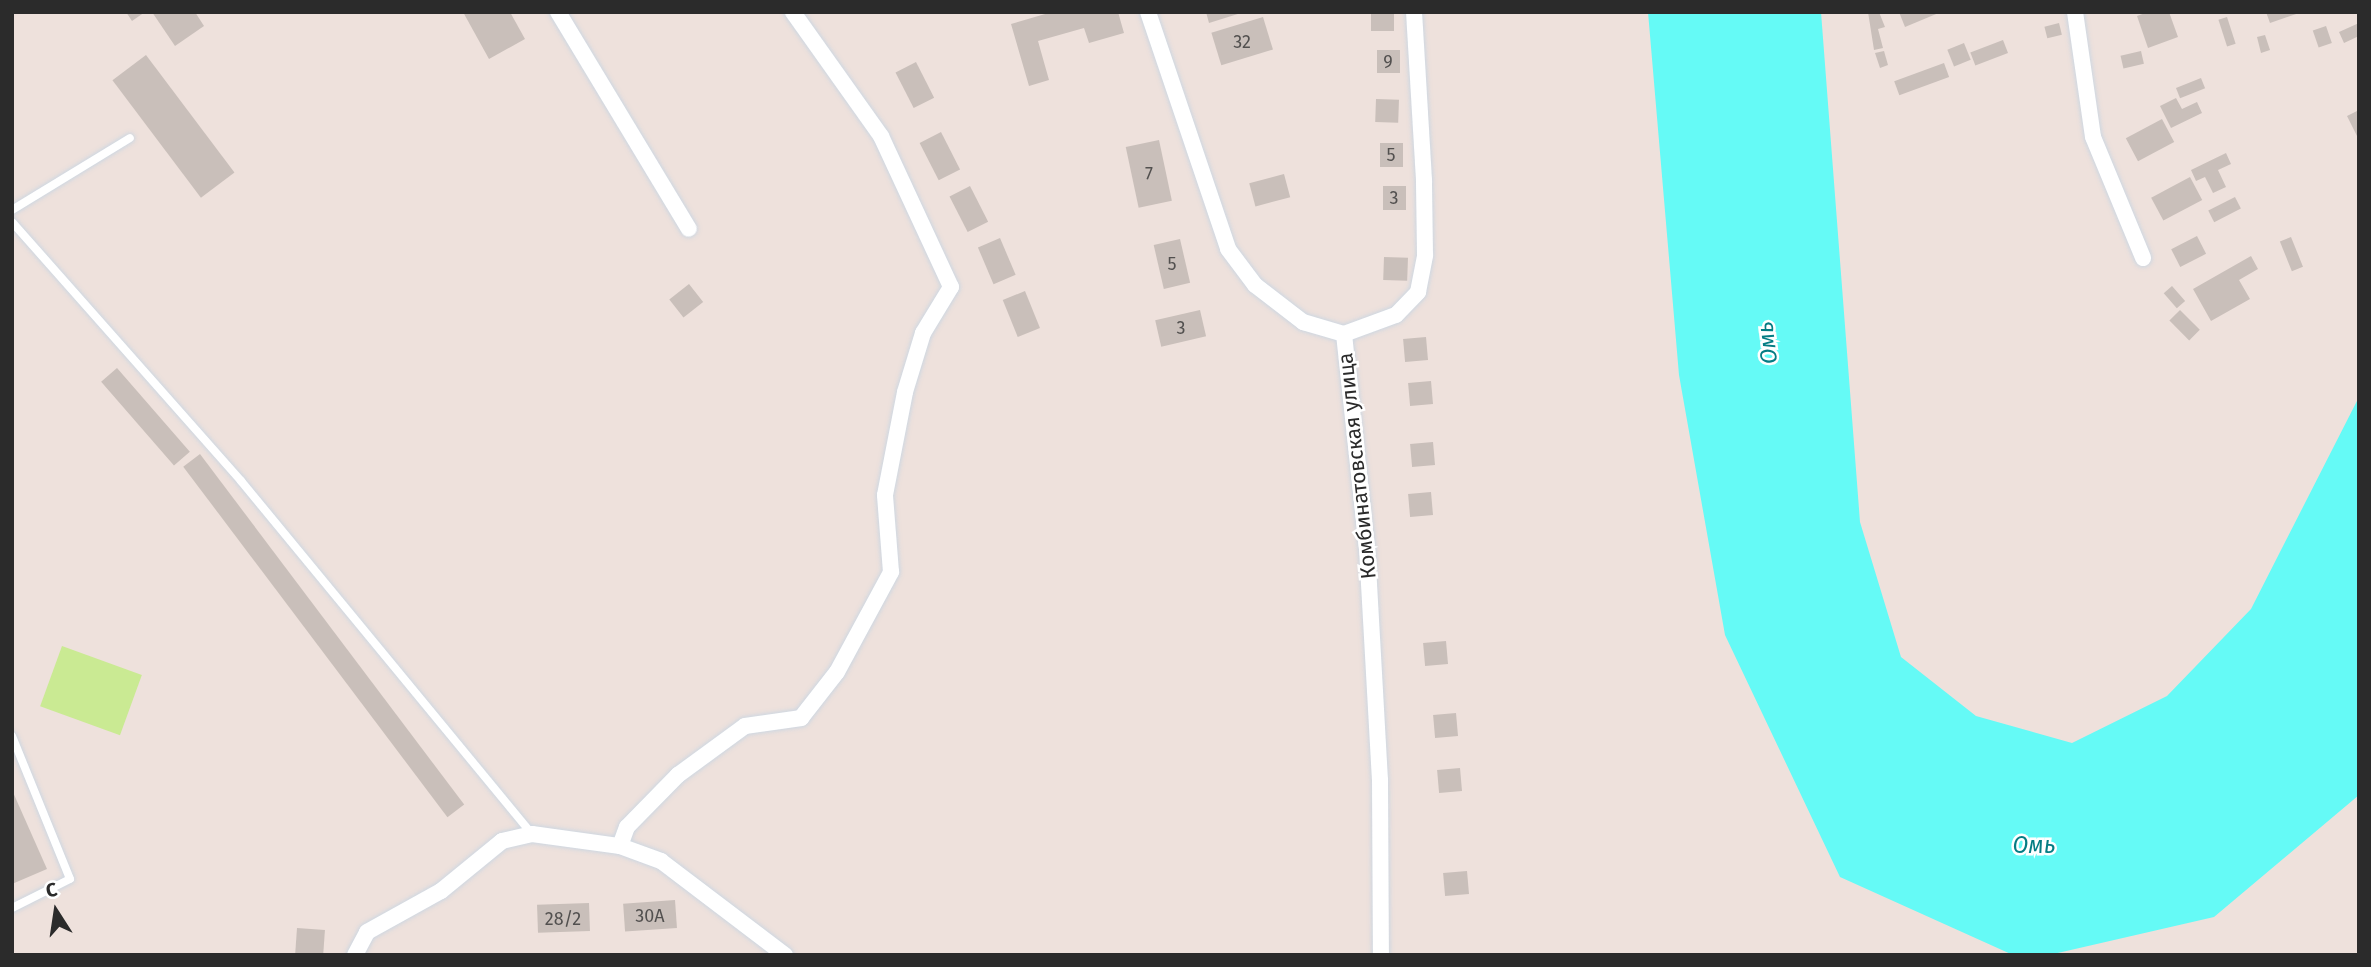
<!DOCTYPE html>
<meta charset="utf-8">
<style>
body{margin:0}
#map{position:relative;width:2371px;height:967px;overflow:hidden;background:#eee1dc;font-family:"Fira Sans",sans-serif}
div>[style]{position:absolute}
[style*='--x']{left:calc(var(--x)*1px);top:calc(var(--y)*1px);width:calc(var(--w)*1px);rotate:calc(var(--a)*1deg)}
.green>*{inset:0;background:#caea93;transform-origin:0 0}
.water>*{inset:0;background:#65faf6}
.building>*{inset:0;background:#c9bfba;transform-origin:0 0}
.roads{filter:drop-shadow(0 0 2px #ced7e1) drop-shadow(0 0 2px #ced7e1)}
.lane>*{height:8px;margin:-4px;padding:0 4px;transform-origin:4px;border-radius:4px;background:#fff}
.street>*{height:16px;margin:-8px;padding:0 8px;transform-origin:8px;border-radius:8px;background:#fff}
span{translate:-50% -50%;white-space:nowrap;text-align:center;line-height:1.15;-webkit-text-stroke:5px #fff;paint-order:stroke}
.number-label{font-size:18px;color:#52504f}
.number-label span{-webkit-text-stroke-width:0}
.street-label{font-size:21px;color:#2b2b2b}
.water-label{font-size:23px;color:#047d84;font-style:italic}
.frame{position:absolute;inset:0;border:14px solid #2b2b2b;pointer-events:none}
.north{position:absolute;left:21px;top:876px;width:70px;height:70px;-webkit-text-stroke:5px #fff;paint-order:stroke;rotate:348deg;font-size:19px;font-weight:700;line-height:28px;text-align:center;color:#2b2b2b}
.north::after{content:'';display:block;margin:auto;width:24px;height:32px;background:#2b2b2b;clip-path:polygon(50% 0,100% 100%,50% 72%,0 100%)}
</style>
<div id="map">
<div class="green">
<div style="left:62px;top:646px;width:85px;height:64px;rotate:20deg"></div>
</div>
<div class="water">
<div style="clip-path:polygon(1648px 12px,1821px 12px,1860px 522px,1901px 657px,1976px 716px,2072px 743px,2167px 696px,2251px 609px,2359px 397px,2359px 795px,2214px 917px,2049px 955px,2013px 955px,1840px 877px,1725px 635px,1679px 375px)"></div>
</div>
<div class="building">
<div style="clip-path:polygon(126px 12px,145px 12px,132px 21px)"></div>
<div style="clip-path:polygon(152px 12px,195px 12px,204px 26px,175px 46px)"></div>
<div style="clip-path:polygon(463px 12px,510px 12px,525px 39px,489px 59px)"></div>
<div style="clip-path:polygon(1052px 12px,1118px 12px,1124px 33px,1089px 43px,1084px 28px,1038px 41px,1049px 80px,1029px 86px,1011px 24px)"></div>
<div style="clip-path:polygon(1206px 12px,1241px 12px,1241px 13px,1209px 23px)"></div>
<div style="left:1371px;top:12px;width:23px;height:19px"></div>
<div style="clip-path:polygon(1868px 12px,1879px 12px,1885px 27px,1878px 29px,1883px 48px,1874px 50px)"></div>
<div style="clip-path:polygon(1899px 12px,1941px 12px,1905px 27px)"></div>
<div style="clip-path:polygon(2148px 12px,2169px 12px,2178px 37px,2148px 48px,2137px 16px)"></div>
<div style="clip-path:polygon(2266px 12px,2299px 12px,2299px 13px,2270px 23px)"></div>
<div style="left:1263px;top:17px;width:34px;height:54px;rotate:73deg"></div>
<div style="left:2227px;top:17px;width:28px;height:9px;rotate:72deg"></div>
<div style="left:2059px;top:23px;width:12px;height:15px;rotate:76deg"></div>
<div style="clip-path:polygon(2359px 23px,2359px 36px,2344px 43px,2339px 32px)"></div>
<div style="left:2326px;top:26px;width:18px;height:14px;rotate:71deg"></div>
<div style="clip-path:polygon(2265px 35px,2270px 50px,2261px 53px,2257px 37px)"></div>
<div style="left:2003px;top:40px;width:14px;height:35px;rotate:69deg"></div>
<div style="left:1964px;top:43px;width:18px;height:18px;rotate:68deg"></div>
<div style="left:1377px;top:50px;width:23px;height:23px"></div>
<div style="clip-path:polygon(1884px 51px,1888px 65px,1880px 68px,1875px 53px)"></div>
<div style="left:2141px;top:51px;width:13px;height:21px;rotate:77deg"></div>
<div style="left:146px;top:55px;width:147px;height:42px;rotate:53deg"></div>
<div style="left:916px;top:62px;width:40px;height:23px;rotate:63deg"></div>
<div style="left:1944px;top:63px;width:15px;height:53px;rotate:70deg"></div>
<div style="left:2201px;top:78px;width:11px;height:27px;rotate:68deg"></div>
<div style="clip-path:polygon(2176px 98px,2182px 109px,2197px 102px,2202px 113px,2171px 128px,2160px 106px)"></div>
<div style="left:1376px;top:99px;width:23px;height:23px;rotate:2deg"></div>
<div style="clip-path:polygon(2359px 110px,2359px 140px,2347px 116px)"></div>
<div style="left:2162px;top:119px;width:26px;height:41px;rotate:62deg"></div>
<div style="left:941px;top:132px;width:42px;height:24px;rotate:63deg"></div>
<div style="left:1159px;top:140px;width:62px;height:34px;rotate:78deg"></div>
<div style="left:1380px;top:143px;width:23px;height:24px"></div>
<div style="clip-path:polygon(2226px 153px,2231px 164px,2218px 170px,2226px 187px,2213px 193px,2205px 177px,2196px 181px,2191px 170px)"></div>
<div style="left:1284px;top:174px;width:24px;height:36px;rotate:75deg"></div>
<div style="left:2190px;top:177px;width:26px;height:44px;rotate:62deg"></div>
<div style="left:970px;top:186px;width:40px;height:23px;rotate:63deg"></div>
<div style="left:1383px;top:186px;width:23px;height:24px"></div>
<div style="left:2235px;top:197px;width:13px;height:30px;rotate:63deg"></div>
<div style="left:2197px;top:236px;width:20px;height:29px;rotate:63deg"></div>
<div style="left:2291px;top:237px;width:32px;height:12px;rotate:68deg"></div>
<div style="left:1000px;top:238px;width:40px;height:24px;rotate:67deg"></div>
<div style="left:1180px;top:239px;width:45px;height:27px;rotate:77deg"></div>
<div style="clip-path:polygon(2251px 256px,2258px 269px,2239px 280px,2250px 299px,2211px 321px,2193px 289px)"></div>
<div style="left:1384px;top:257px;width:24px;height:23px;rotate:2deg"></div>
<div style="left:689px;top:284px;width:23px;height:25px;rotate:52deg"></div>
<div style="left:2172px;top:286px;width:20px;height:11px;rotate:49deg"></div>
<div style="left:1025px;top:291px;width:40px;height:24px;rotate:68deg"></div>
<div style="left:1200px;top:310px;width:27px;height:46px;rotate:77deg"></div>
<div style="left:2180px;top:310px;width:28px;height:15px;rotate:45deg"></div>
<div style="left:1426px;top:337px;width:23px;height:23px;rotate:85deg"></div>
<div style="left:117px;top:368px;width:111px;height:21px;rotate:49deg"></div>
<div style="left:1431px;top:381px;width:23px;height:23px;rotate:85deg"></div>
<div style="left:1433px;top:442px;width:23px;height:23px;rotate:85deg"></div>
<div style="left:200px;top:454px;width:439px;height:21px;rotate:53deg"></div>
<div style="left:1431px;top:492px;width:23px;height:23px;rotate:85deg"></div>
<div style="left:1446px;top:641px;width:23px;height:23px;rotate:85deg"></div>
<div style="left:1456px;top:713px;width:23px;height:23px;rotate:85deg"></div>
<div style="left:1460px;top:768px;width:23px;height:23px;rotate:85deg"></div>
<div style="clip-path:polygon(12px 790px,47px 869px,12px 884px)"></div>
<div style="left:1467px;top:871px;width:23px;height:24px;rotate:85deg"></div>
<div style="left:675px;top:900px;width:28px;height:52px;rotate:86deg"></div>
<div style="left:589px;top:903px;width:28px;height:52px;rotate:88deg"></div>
<div style="left:297px;top:928px;width:28px;height:27px;rotate:4deg"></div>
</div>
<div class="roads">
<div class="lane">
<div style="--x:12;--y:210;--w:138;--a:-31.4"></div>
<div style="--x:12;--y:222;--w:346;--a:48.5"></div>
<div style="--x:241;--y:481;--w:457;--a:50.5"></div>
<div style="--x:12;--y:736;--w:154;--a:67.9"></div>
<div style="--x:70;--y:879;--w:65;--a:153.4"></div>
</div>
<div class="street">
<div style="--x:558;--y:12;--w:253;--a:58.9"></div>
<div style="--x:1148;--y:12;--w:250;--a:71.3"></div>
<div style="--x:1228;--y:249;--w:45;--a:53.1"></div>
<div style="--x:1255;--y:285;--w:61;--a:37.6"></div>
<div style="--x:1303;--y:322;--w:43;--a:16.3"></div>
<div style="--x:2075;--y:12;--w:126;--a:81.8"></div>
<div style="--x:2093;--y:137;--w:131;--a:67.5"></div>
<div style="--x:1344;--y:334;--w:215;--a:83.9"></div>
<div style="--x:1367;--y:548;--w:232;--a:86.8"></div>
<div style="--x:1380;--y:780;--w:175;--a:89.7"></div>
<div style="--x:1344;--y:334;--w:55;--a:-20.1"></div>
<div style="--x:1396;--y:315;--w:32;--a:-46"></div>
<div style="--x:1418;--y:292;--w:38;--a:-79"></div>
<div style="--x:1425;--y:255;--w:75;--a:-90.8"></div>
<div style="--x:1424;--y:180;--w:168;--a:-93.4"></div>
<div style="--x:620;--y:846;--w:20;--a:-70"></div>
<div style="--x:627;--y:827;--w:73;--a:-45.6"></div>
<div style="--x:678;--y:775;--w:83;--a:-36.2"></div>
<div style="--x:745;--y:726;--w:57;--a:-8.1"></div>
<div style="--x:801;--y:718;--w:58;--a:-52"></div>
<div style="--x:837;--y:672;--w:114;--a:-61.6"></div>
<div style="--x:891;--y:572;--w:77;--a:-94.5"></div>
<div style="--x:885;--y:495;--w:105;--a:-79"></div>
<div style="--x:905;--y:392;--w:62;--a:-73"></div>
<div style="--x:923;--y:333;--w:54;--a:-58.7"></div>
<div style="--x:951;--y:287;--w:166;--a:-114.9"></div>
<div style="--x:881;--y:136;--w:152;--a:-125.4"></div>
<div style="--x:355;--y:955;--w:26;--a:-62"></div>
<div style="--x:367;--y:932;--w:85;--a:-29"></div>
<div style="--x:441;--y:891;--w:79;--a:-39.3"></div>
<div style="--x:502;--y:841;--w:31;--a:-13"></div>
<div style="--x:532;--y:834;--w:89;--a:7.8"></div>
<div style="--x:620;--y:846;--w:44;--a:20.1"></div>
<div style="--x:661;--y:861;--w:156;--a:37.2"></div>
</div>
</div>
<div class="number-label">
<span style="left:1242px;top:42px">32</span>
<span style="left:1388px;top:62px">9</span>
<span style="left:1391px;top:155px">5</span>
<span style="left:1149px;top:174px">7</span>
<span style="left:1394px;top:198px">3</span>
<span style="left:1172px;top:264px">5</span>
<span style="left:1181px;top:328px">3</span>
<span style="left:650px;top:916px">30А</span>
<span style="left:563px;top:919px">28/2</span>
</div>
<div class="street-label">
<span style="left:1357px;top:466px;rotate:-96deg">Комбинатовская улица</span>
</div>
<div class="water-label">
<span style="left:1767px;top:343px;rotate:-97deg">Омь</span>
<span style="left:2034px;top:845px">Омь</span>
</div>
<div class="frame"></div>
<div class="north">С</div>
</div>
